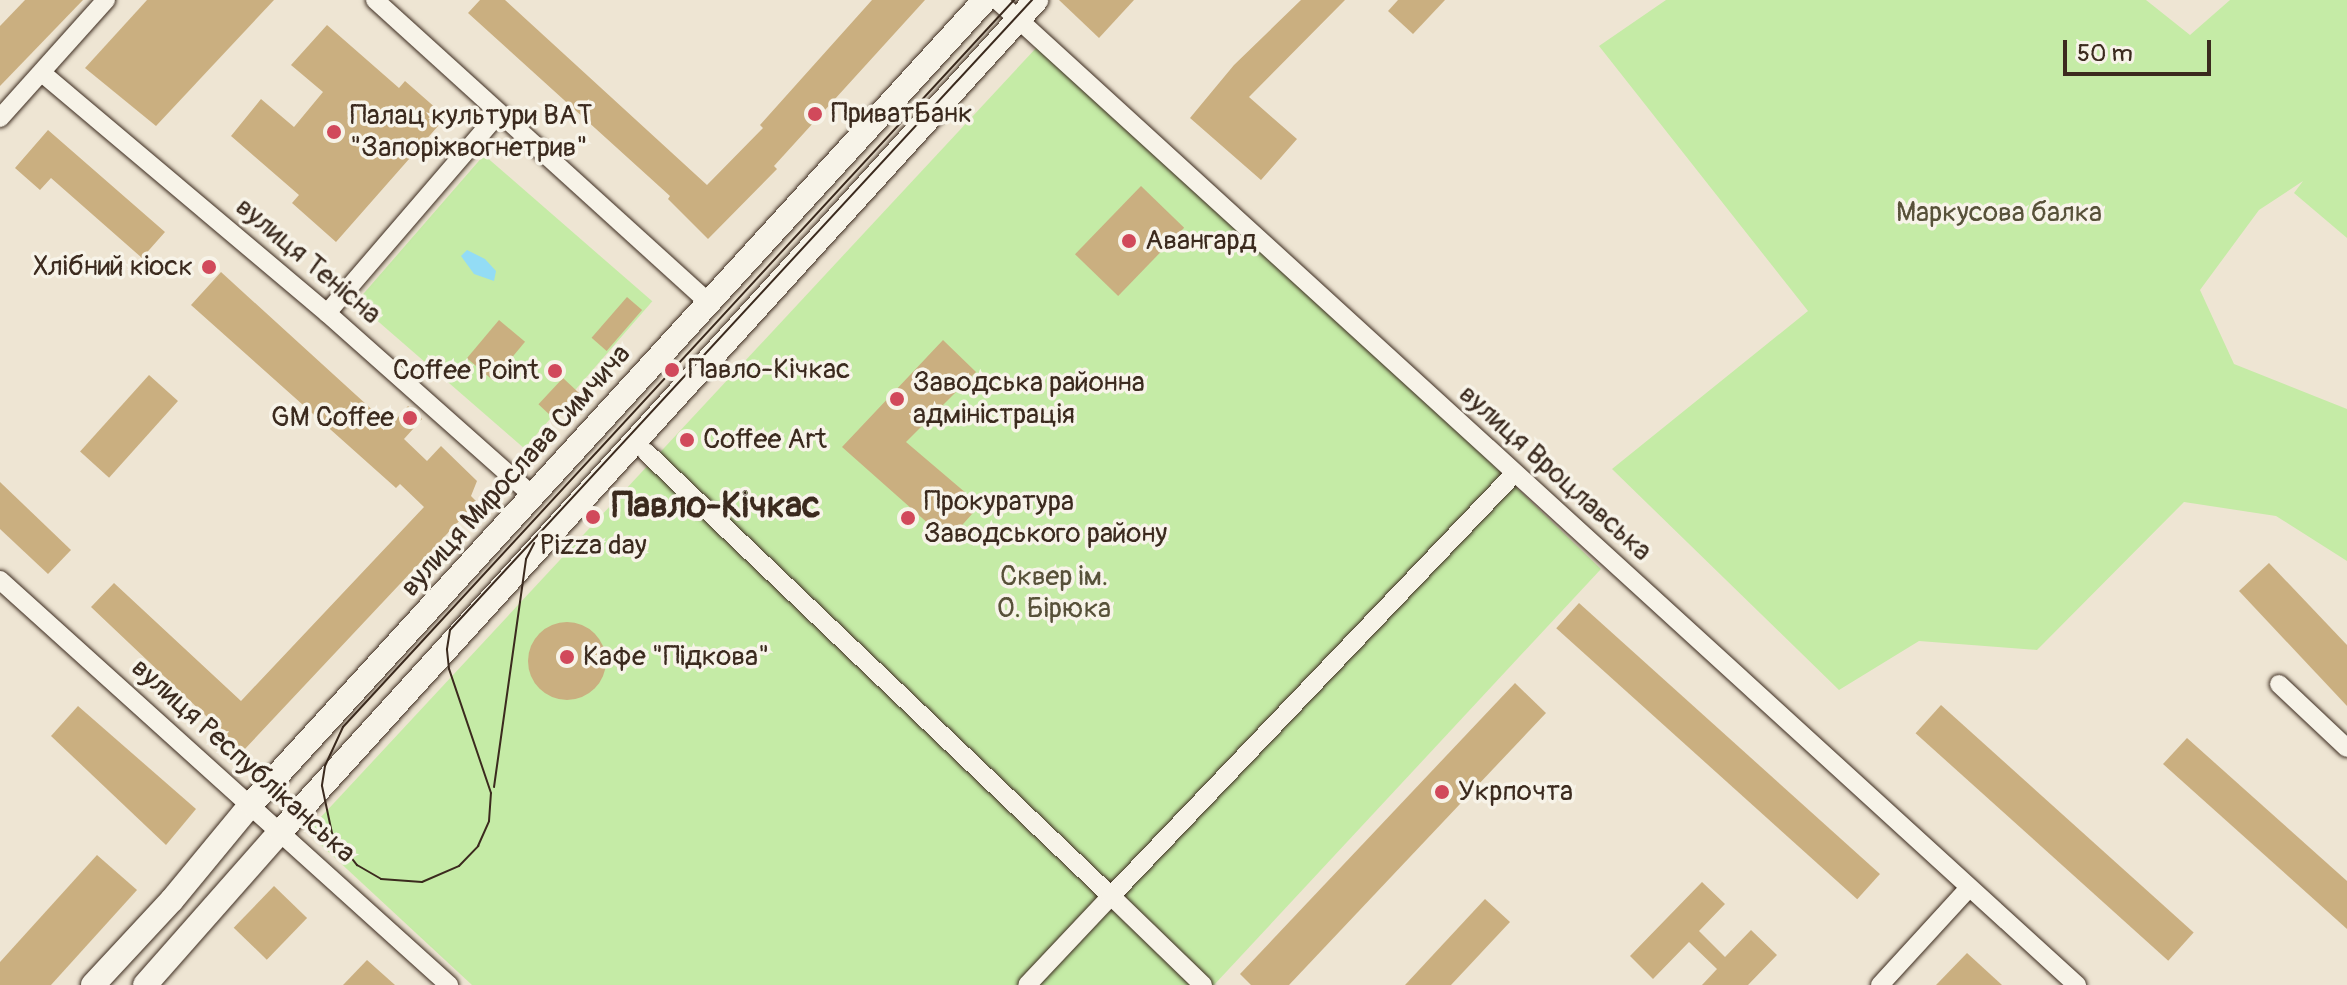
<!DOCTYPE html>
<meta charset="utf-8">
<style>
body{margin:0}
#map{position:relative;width:2347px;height:985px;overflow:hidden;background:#eee5d3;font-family:Pangolin,sans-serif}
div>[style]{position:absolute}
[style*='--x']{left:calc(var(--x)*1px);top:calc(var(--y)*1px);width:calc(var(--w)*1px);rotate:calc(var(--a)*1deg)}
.green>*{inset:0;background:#c5eba6;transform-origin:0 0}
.water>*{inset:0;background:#93dcf5}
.building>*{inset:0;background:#caaf80;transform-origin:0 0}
.round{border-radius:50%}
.roads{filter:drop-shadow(0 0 2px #3b2a1e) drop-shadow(0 0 2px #3b2a1e)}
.street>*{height:18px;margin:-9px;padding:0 9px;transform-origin:9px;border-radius:9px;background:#f7f3e8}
.secondary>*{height:24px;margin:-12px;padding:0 12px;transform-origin:12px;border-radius:12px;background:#f7f3e8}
.tram>*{height:2px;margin:-1px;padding:0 1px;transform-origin:1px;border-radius:1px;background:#3b2a1e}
.dots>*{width:22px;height:22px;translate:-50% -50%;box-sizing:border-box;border:4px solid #f7f3e8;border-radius:50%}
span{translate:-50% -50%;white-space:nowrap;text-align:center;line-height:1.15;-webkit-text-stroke:7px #f7f3e8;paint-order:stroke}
.poi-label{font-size:28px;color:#3b2a1e}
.left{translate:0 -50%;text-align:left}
.right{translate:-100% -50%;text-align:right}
.park-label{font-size:28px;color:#575139}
.street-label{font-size:28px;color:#3b2a1e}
.district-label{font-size:36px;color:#3b2a1e;font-weight:700}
.scale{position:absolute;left:2063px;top:40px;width:148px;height:36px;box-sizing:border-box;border:4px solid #3b2a1e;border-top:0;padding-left:10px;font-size:24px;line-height:28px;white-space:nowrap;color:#3b2a1e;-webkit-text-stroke:6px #f7f3e8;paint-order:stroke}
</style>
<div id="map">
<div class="green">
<div style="clip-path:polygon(1666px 0,2146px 0,2190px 35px,2230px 0,2347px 0,2347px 238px,2294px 193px,2303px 181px,2259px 210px,2200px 290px,2234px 364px,2347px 409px,2347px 561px,2276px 516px,2184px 502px,2037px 650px,1919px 641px,1839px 690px,1612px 469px,1808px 311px,1599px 46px)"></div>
<div style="clip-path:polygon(1037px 47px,1273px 253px,1601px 569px,1214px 985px,472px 985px,307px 832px)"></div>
<div style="left:484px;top:155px;width:223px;height:195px;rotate:41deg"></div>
</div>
<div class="water">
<div style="clip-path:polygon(467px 250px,485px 259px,496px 271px,494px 281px,474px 274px,461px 256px)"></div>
</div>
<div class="building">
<div style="clip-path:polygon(25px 0,83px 0,0 86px,0 26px)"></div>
<div style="clip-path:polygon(147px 0,274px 0,156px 126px,85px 68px)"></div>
<div style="clip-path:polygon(480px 0,505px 0,707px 185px,763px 128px,760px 125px,872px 0,925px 0,774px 166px,777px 169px,708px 239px,668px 199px,670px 196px,468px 13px)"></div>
<div style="clip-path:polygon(1059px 0,1134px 0,1099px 38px)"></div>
<div style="clip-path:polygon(1301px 0,1345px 0,1249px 97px,1297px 139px,1261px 180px,1190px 118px,1234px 65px)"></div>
<div style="clip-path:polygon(1398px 0,1445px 0,1413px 34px,1388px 11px)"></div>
<div style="clip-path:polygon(327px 25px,399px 88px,405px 81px,446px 117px,336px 242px,292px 203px,299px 195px,231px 136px,261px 99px,294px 127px,323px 92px,291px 65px)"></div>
<div style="clip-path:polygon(48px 130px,165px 232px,142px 258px,51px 178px,40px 190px,15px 168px)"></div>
<div style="left:1141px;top:186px;width:60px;height:95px;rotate:44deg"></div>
<div style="clip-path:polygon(221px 272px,390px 426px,408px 406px,422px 419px,404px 439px,427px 461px,441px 446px,477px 481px,471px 496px,477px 502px,243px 751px,91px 607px,114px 583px,241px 701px,424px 507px,400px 484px,396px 488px,191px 305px)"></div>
<div style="left:627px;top:297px;width:20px;height:54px;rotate:41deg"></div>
<div style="left:499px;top:320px;width:34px;height:50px;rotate:40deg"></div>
<div style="clip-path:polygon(943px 340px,976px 372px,906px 442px,980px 505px,948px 541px,842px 447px)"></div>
<div style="left:149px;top:375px;width:39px;height:103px;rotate:42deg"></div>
<div style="left:563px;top:378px;width:23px;height:36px;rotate:43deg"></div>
<div style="clip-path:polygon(0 482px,71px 550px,48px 574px,0 529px)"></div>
<div style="clip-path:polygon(2269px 563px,2347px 645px,2347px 706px,2239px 591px)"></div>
<div style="left:1579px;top:603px;width:405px;height:34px;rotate:42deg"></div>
<div class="round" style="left:528px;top:622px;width:78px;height:78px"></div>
<div style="clip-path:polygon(1515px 683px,1546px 713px,1289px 985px,1251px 985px,1240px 974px)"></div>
<div style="left:1941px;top:705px;width:340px;height:38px;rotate:42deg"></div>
<div style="clip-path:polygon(78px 706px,196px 809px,166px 845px,51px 736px)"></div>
<div style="clip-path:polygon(2187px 738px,2347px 881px,2347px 929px,2163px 764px)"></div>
<div style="clip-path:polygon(97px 855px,137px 890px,51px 985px,0 985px,0 962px)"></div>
<div style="clip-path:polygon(1702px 882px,1725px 904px,1699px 931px,1725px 957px,1751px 930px,1777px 955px,1748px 985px,1702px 985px,1717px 969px,1689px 942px,1653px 979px,1630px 956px)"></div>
<div style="left:274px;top:886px;width:46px;height:58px;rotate:44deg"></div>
<div style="clip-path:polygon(1485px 899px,1510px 922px,1451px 985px,1405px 985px)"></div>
<div style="clip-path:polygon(1967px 953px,2002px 985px,1936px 985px)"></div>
<div style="clip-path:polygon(367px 960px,395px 985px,343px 985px)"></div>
</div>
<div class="roads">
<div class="street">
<div style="--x:375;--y:0;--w:451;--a:42.2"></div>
<div style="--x:997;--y:0;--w:1462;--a:42.37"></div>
<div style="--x:42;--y:73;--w:373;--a:40.1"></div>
<div style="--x:327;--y:313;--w:276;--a:41.6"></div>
<div style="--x:0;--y:118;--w:159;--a:-48.1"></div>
<div style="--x:327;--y:313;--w:262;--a:-49.3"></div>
<div style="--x:646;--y:452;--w:643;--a:43.68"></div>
<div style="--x:1111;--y:896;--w:122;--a:133.3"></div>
<div style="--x:0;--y:580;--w:605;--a:42.05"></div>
<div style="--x:2279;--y:684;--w:93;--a:43.3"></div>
<div style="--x:1203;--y:985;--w:128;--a:-135.9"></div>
<div style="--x:1111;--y:896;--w:584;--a:-46.32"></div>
<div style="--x:1880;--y:985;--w:130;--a:-47.5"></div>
</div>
<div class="secondary">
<div style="--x:93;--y:985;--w:116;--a:-47.1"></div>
<div style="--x:172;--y:900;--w:124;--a:-50.5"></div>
<div style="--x:251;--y:804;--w:1089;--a:-47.61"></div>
<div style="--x:145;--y:985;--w:205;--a:-48.6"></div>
<div style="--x:281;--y:831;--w:1123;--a:-47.74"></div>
</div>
</div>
<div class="tram">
<div style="--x:1014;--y:0;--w:989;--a:132.71"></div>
<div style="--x:343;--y:727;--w:43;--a:114.8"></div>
<div style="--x:325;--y:766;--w:20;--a:99"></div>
<div style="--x:322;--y:786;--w:48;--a:78"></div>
<div style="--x:332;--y:833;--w:41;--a:52"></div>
<div style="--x:357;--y:865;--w:28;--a:30"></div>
<div style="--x:381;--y:879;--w:41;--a:4.2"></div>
<div style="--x:422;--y:882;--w:40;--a:-23.4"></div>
<div style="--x:459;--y:866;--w:28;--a:-46"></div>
<div style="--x:478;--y:846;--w:27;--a:-66"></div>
<div style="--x:489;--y:821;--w:28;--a:-86"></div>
<div style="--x:491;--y:793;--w:131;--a:-108.7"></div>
<div style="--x:449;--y:669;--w:20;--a:-96"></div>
<div style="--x:447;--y:649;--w:19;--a:-81"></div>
<div style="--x:450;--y:630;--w:858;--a:-47.27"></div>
<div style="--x:494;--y:787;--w:230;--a:-82"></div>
<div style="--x:526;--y:559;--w:18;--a:-63"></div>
</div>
<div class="dots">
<div style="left:815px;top:114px;background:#d1495b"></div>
<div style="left:334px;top:132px;background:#d1495b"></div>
<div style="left:1129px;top:241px;background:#d1495b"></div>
<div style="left:209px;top:267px;background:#d1495b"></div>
<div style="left:672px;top:370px;background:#d1495b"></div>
<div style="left:555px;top:371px;background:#d1495b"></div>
<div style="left:897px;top:399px;background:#d1495b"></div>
<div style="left:410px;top:418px;background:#d1495b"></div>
<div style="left:687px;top:440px;background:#d1495b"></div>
<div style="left:593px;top:517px;background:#d1495b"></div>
<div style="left:908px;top:518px;background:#d1495b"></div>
<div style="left:567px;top:657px;background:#d1495b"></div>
<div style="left:1442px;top:792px;background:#d1495b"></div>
</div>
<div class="poi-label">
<span class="left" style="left:831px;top:114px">ПриватБанк</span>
<span class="left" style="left:350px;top:132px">Палац культури ВАТ<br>"Запоріжвогнетрив"</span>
<span class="left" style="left:1145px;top:241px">Авангард</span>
<span class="right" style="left:193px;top:267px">Хлібний кіоск</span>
<span class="left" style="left:688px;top:370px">Павло-Кічкас</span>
<span class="right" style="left:539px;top:371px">Coffee Point</span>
<span class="left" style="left:913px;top:399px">Заводська районна<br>адміністрація</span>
<span class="right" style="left:394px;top:418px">GM Coffee</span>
<span class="left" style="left:703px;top:440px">Coffee Art</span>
<span class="left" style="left:924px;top:518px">Прокуратура<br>Заводського району</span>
<span style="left:593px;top:546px">Pizza day</span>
<span class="left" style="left:583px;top:657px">Кафе "Підкова"</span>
<span class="left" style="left:1458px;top:792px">Укрпочта</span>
</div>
<div class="park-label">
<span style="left:1999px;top:213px">Маркусова балка</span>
<span style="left:1054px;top:593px">Сквер ім.<br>О. Бірюка</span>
</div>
<div class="street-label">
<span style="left:308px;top:261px;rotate:40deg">вулиця Тенісна</span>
<span style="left:516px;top:471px;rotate:-48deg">вулиця Мирослава Симчича</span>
<span style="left:1555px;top:473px;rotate:42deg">вулиця Вроцлавська</span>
<span style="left:243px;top:761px;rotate:42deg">вулиця Республіканська</span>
</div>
<div class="district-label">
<span style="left:716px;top:506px">Павло-Кічкас</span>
</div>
<div class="scale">50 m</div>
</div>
